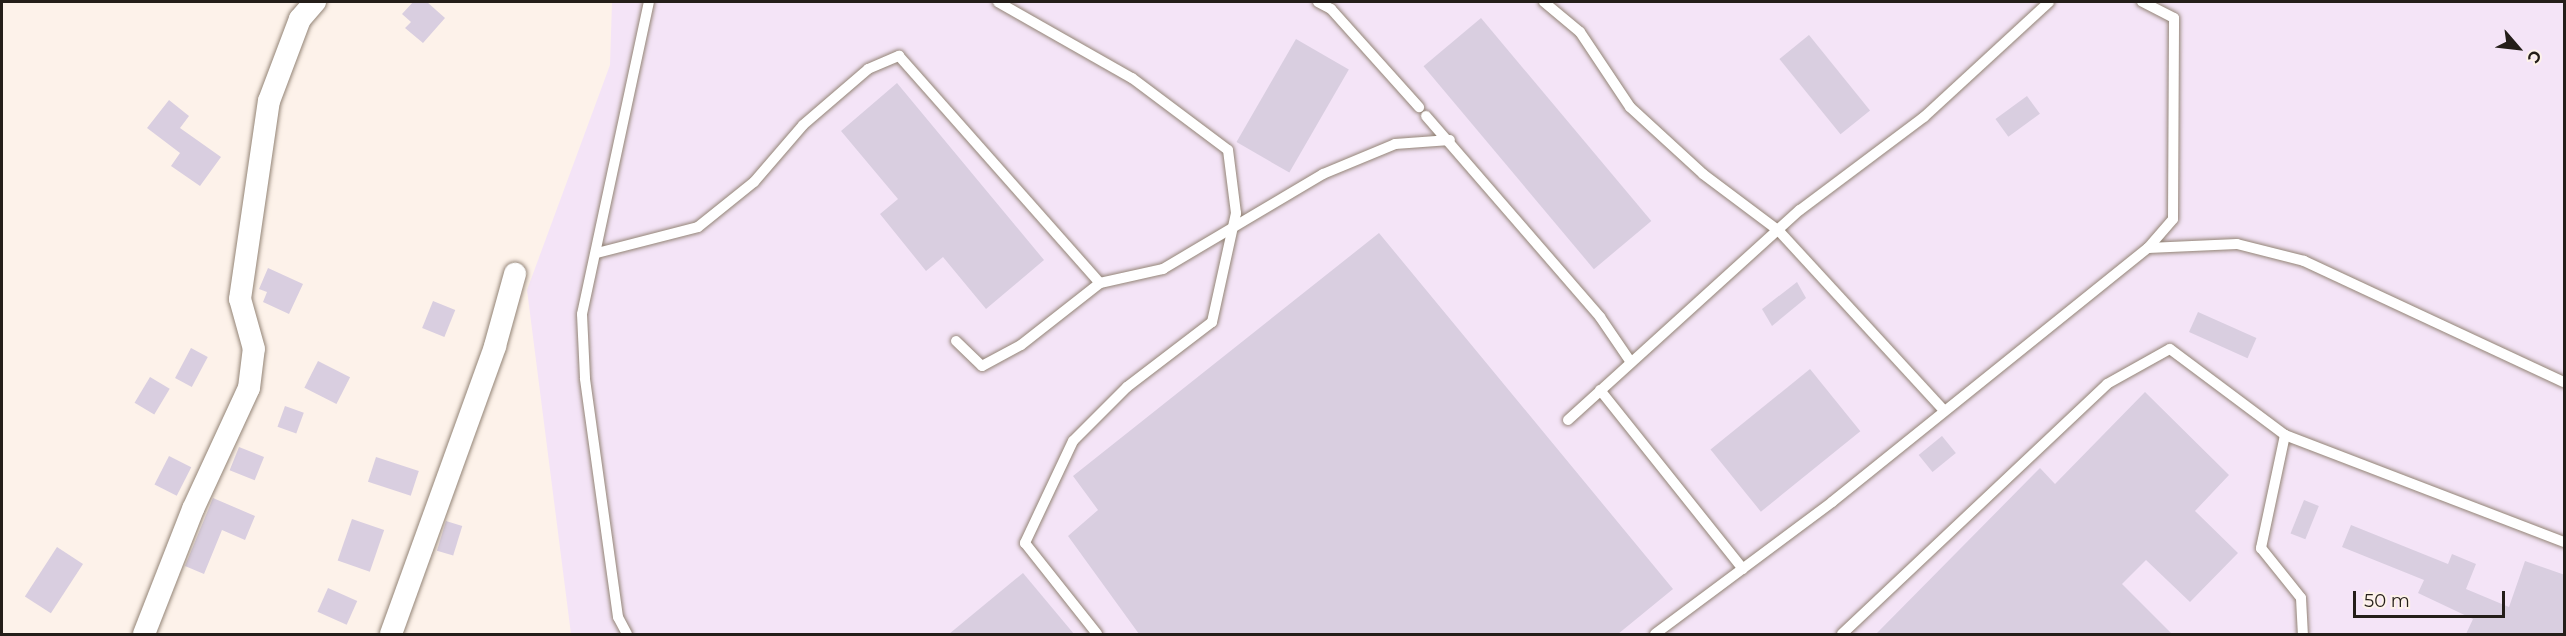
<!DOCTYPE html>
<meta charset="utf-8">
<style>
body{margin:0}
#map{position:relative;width:2566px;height:636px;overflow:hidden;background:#fdf2ea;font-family:Montserrat,sans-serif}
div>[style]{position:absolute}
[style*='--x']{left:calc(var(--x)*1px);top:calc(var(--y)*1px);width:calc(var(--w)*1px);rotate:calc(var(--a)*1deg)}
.industrial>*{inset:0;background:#f4e4f7}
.building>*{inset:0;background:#d9cee0;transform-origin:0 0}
.roads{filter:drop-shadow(0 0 2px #938476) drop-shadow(0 0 2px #938476)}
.service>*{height:10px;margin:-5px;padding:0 5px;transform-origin:5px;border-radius:5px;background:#fff}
.minor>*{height:22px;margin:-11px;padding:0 11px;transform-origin:11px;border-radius:11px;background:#fff}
span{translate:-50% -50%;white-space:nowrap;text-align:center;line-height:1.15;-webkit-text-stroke:4.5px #fdf2ea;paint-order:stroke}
.frame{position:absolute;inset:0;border:3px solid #241e19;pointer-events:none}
.north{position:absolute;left:2488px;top:18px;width:60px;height:60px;-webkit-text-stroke:4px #fdf2ea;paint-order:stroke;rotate:118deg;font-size:16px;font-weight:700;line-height:24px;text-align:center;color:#241e19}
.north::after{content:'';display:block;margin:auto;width:21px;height:27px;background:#241e19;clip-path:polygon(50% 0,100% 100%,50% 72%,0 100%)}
.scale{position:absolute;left:2353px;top:591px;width:152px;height:27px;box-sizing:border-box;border:3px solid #241e19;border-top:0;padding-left:8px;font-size:18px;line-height:21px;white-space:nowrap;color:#241e19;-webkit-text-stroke:4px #fdf2ea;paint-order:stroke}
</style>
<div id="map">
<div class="industrial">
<div style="clip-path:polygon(612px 2px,2564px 2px,2564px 634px,571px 634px,527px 290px,610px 65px)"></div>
</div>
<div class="building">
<div style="clip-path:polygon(413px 2px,427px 2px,445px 18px,423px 43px,405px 28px,411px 22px,402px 14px)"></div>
<div style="left:1481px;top:18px;width:265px;height:75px;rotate:50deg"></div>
<div style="left:1809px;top:35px;width:97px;height:38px;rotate:51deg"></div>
<div style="left:1296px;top:39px;width:61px;height:119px;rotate:30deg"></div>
<div style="clip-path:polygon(897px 83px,1044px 260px,986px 309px,943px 257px,926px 271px,880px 214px,898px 199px,841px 131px)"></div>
<div style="left:2027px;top:96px;width:22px;height:39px;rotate:54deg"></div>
<div style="clip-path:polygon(169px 100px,189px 116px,180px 128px,221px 157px,200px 186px,171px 166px,180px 153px,147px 128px)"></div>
<div style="clip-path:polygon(1379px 233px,1673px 589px,1618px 634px,1139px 634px,1068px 536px,1098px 510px,1073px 476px)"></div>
<div style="clip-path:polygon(268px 268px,303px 284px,289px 314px,263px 302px,267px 292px,259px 289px)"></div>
<div style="clip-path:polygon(1797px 282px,1806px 298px,1772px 326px,1762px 309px)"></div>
<div style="left:433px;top:301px;width:24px;height:29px;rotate:22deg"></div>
<div style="left:2198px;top:312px;width:64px;height:22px;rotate:24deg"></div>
<div style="left:191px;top:348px;width:19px;height:34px;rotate:28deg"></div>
<div style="left:318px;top:361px;width:36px;height:30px;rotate:27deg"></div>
<div style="left:1810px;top:369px;width:80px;height:128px;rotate:51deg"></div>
<div style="left:150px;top:377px;width:23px;height:30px;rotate:31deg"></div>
<div style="clip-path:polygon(2145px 392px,2229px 475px,2195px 511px,2238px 553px,2190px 602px,2146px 560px,2122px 584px,2172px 634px,1876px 634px,2040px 468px,2055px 484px)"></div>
<div style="left:285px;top:406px;width:20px;height:22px;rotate:20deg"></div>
<div style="left:1942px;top:436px;width:22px;height:30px;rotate:51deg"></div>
<div style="left:239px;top:447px;width:27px;height:25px;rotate:22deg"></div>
<div style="left:169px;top:456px;width:25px;height:32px;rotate:27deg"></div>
<div style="left:376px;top:457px;width:45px;height:26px;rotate:18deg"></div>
<div style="clip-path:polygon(213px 498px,255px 516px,245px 540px,222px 530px,204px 574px,185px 566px)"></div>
<div style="left:2304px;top:500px;width:16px;height:36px;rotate:22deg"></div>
<div style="left:352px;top:519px;width:34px;height:44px;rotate:19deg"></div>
<div style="left:446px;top:521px;width:17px;height:31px;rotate:17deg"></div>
<div style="clip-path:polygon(2351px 525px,2448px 564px,2452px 554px,2476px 564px,2466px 589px,2509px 607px,2525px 561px,2565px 575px,2565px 634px,2466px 634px,2473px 619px,2418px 593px,2424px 580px,2342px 547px)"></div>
<div style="left:57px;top:547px;width:31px;height:59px;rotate:33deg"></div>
<div style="clip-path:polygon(1023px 573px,1074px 634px,949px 634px)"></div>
<div style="left:328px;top:588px;width:32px;height:26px;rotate:24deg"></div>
</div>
<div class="roads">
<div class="service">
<div style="--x:998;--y:2;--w:154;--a:29.6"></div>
<div style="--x:1132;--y:78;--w:120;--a:36.9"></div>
<div style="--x:1228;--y:150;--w:64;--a:82.8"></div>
<div style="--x:1236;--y:213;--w:112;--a:102.4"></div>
<div style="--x:1212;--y:322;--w:107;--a:142.6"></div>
<div style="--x:1127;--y:387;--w:76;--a:135"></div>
<div style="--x:1073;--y:441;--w:113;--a:115.2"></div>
<div style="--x:1025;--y:543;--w:116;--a:51.6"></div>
<div style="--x:1318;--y:2;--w:15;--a:28"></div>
<div style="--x:1331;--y:9;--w:132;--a:48.1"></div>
<div style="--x:1544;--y:2;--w:47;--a:39.8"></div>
<div style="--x:1580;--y:32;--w:90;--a:56.3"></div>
<div style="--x:1630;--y:107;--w:99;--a:42.5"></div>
<div style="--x:1703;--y:174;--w:95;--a:36.9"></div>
<div style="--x:1779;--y:231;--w:241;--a:47.4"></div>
<div style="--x:1426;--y:116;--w:266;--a:49.1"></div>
<div style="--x:1600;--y:317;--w:53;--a:55.7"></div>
<div style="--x:2148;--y:248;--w:89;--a:-2.6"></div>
<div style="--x:2237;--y:244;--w:69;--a:14.2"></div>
<div style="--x:2304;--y:261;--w:287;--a:25"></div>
<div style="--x:597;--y:253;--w:104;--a:-14.4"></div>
<div style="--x:698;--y:227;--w:72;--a:-38.8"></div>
<div style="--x:754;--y:182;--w:75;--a:-49.3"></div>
<div style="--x:803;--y:125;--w:86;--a:-40.7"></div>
<div style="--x:868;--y:69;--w:34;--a:-23"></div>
<div style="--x:899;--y:56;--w:303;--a:48.5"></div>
<div style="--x:956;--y:341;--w:36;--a:44"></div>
<div style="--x:982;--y:366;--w:44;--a:-28.3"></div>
<div style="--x:1021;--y:345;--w:100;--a:-38.1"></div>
<div style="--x:1100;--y:283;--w:65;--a:-12.5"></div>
<div style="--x:1163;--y:269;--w:186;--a:-30.7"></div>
<div style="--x:1323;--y:174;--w:78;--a:-22.6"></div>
<div style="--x:1395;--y:144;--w:55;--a:-4.2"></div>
<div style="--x:1600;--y:390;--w:229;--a:51.4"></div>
<div style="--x:1568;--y:420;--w:313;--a:-42.2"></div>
<div style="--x:1800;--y:210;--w:155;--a:-36.9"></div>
<div style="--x:1924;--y:117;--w:170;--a:-42.6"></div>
<div style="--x:2285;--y:435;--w:116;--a:102"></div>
<div style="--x:2261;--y:548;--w:64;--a:51.3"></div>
<div style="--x:2301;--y:598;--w:36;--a:87"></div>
<div style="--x:627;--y:634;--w:19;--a:-118"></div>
<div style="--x:618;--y:617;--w:241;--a:-97.9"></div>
<div style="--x:585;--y:378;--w:64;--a:-92.7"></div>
<div style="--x:582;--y:314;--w:319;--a:-77.9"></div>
<div style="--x:1655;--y:634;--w:221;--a:-36.7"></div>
<div style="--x:1832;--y:502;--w:405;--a:-38.8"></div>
<div style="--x:2148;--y:248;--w:38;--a:-49"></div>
<div style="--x:2173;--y:219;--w:201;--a:-89.7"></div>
<div style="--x:2174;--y:18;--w:36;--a:-153"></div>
<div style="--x:1842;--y:634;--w:364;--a:-43.3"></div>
<div style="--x:2107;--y:384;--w:72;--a:-29.1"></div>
<div style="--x:2170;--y:349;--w:144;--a:36.8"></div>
<div style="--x:2285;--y:435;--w:299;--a:21"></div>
</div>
<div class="minor">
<div style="--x:144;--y:634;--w:134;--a:-68.6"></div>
<div style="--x:193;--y:509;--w:133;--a:-65.2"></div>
<div style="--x:249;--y:388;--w:39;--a:-83"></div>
<div style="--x:254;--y:349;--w:52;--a:-105.6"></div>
<div style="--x:240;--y:299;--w:200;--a:-81.7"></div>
<div style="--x:269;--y:101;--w:88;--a:-69.3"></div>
<div style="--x:300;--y:19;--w:23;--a:-49"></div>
<div style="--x:391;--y:634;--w:306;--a:-70.1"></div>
<div style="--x:495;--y:346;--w:75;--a:-74.5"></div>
</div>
</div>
<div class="frame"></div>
<div class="north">С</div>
<div class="scale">50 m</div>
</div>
